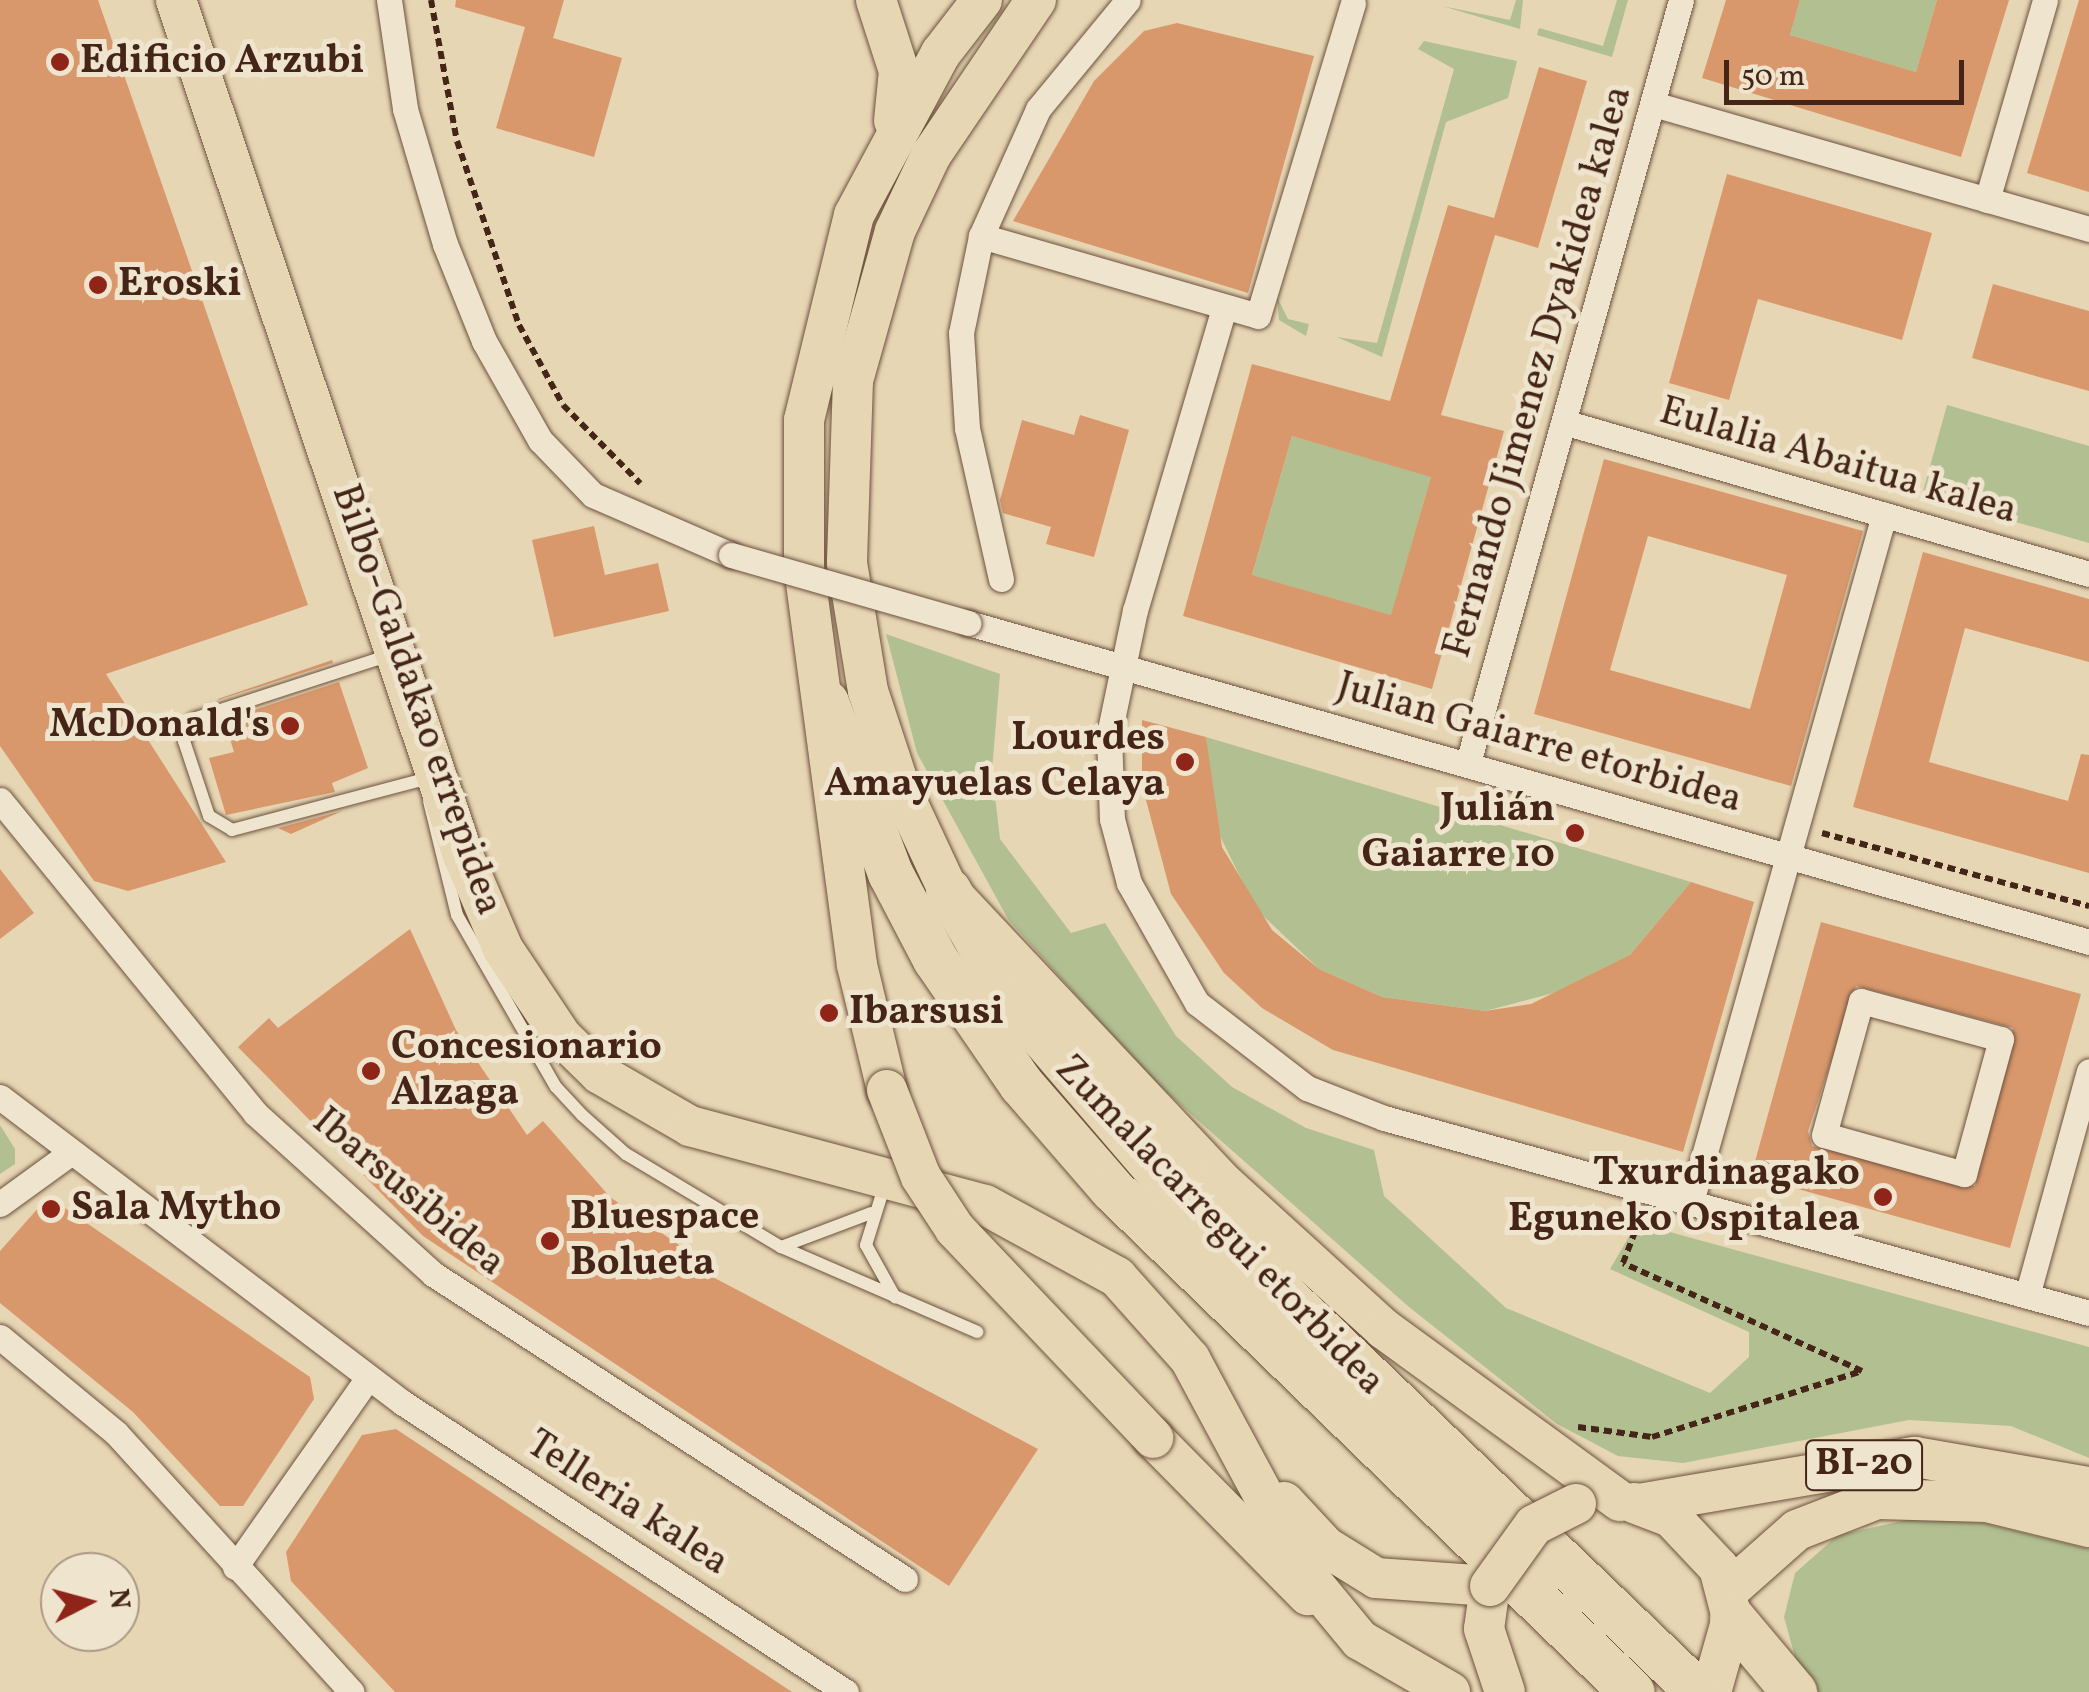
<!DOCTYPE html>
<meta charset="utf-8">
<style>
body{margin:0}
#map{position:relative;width:2089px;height:1692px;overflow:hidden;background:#e7d6b4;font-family:Vollkorn,serif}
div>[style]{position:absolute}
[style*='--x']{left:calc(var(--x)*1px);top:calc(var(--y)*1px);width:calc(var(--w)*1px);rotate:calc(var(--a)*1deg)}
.green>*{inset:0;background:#b1bf91;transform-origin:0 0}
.building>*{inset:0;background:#d8986c}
.path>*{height:6px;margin-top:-3px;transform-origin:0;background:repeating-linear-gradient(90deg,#442517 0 8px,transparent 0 13px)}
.roads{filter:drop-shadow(0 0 2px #6d513e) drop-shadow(0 0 2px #6d513e)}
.lane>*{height:12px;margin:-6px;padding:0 6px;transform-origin:6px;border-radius:6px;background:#efe4ce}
.street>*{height:25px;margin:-12.5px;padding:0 12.5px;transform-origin:12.5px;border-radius:12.5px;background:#efe4ce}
.primary>*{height:40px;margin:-20px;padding:0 20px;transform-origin:20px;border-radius:20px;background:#e7d6b4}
.highway>*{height:45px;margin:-22.5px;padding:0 22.5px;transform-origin:22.5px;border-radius:22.5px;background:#e7d6b4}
.bridges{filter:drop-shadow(0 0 2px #6d513e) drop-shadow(0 0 2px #6d513e)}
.street-bridge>*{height:25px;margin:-12.5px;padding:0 12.5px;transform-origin:12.5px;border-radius:12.5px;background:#efe4ce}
.primary-bridge>*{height:40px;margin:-20px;padding:0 20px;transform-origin:20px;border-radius:20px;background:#e7d6b4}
.dots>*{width:28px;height:28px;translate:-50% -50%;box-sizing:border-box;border:5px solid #efe4ce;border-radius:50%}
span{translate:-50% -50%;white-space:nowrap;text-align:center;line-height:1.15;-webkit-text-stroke:10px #efe4ce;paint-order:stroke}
.shield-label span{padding:2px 8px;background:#efe4ce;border:2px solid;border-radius:8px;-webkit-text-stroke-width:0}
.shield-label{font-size:38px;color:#442517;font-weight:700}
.poi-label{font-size:40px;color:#442517;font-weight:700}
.left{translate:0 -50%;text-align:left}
.right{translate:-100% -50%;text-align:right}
.street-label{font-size:40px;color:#442517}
.north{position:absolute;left:40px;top:1552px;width:100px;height:100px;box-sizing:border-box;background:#efe4ce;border:2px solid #ab9885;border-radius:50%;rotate:84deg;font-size:28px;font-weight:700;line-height:40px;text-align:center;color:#442517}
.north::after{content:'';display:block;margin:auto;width:35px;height:45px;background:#8f2418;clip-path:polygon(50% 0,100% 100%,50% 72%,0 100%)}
.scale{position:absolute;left:1724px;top:60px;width:240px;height:45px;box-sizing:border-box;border:5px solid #442517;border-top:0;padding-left:12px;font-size:30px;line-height:35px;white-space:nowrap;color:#442517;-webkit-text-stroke:8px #efe4ce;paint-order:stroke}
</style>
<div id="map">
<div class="green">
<div style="clip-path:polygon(1516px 0,1523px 0,1520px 29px,1442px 6px,1510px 20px)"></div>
<div style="clip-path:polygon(1617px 0,1628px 0,1612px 57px,1537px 35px,1539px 28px,1603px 46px)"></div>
<div style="clip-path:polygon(1800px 0,1937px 0,1916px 72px,1790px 35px)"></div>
<div style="clip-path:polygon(1424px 41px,1517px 61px,1508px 98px,1446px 122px,1382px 357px,1337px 337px,1377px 343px,1454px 69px,1418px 49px)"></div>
<div style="clip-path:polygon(1277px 297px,1288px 319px,1309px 324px,1306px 336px,1279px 320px)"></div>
<div style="clip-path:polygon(1947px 405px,2089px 446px,2089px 543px,1922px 495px)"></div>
<div style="left:1292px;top:436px;width:145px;height:145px;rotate:16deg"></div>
<div style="clip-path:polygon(886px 634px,1000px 674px,992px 770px,1000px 839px,1071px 933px,1105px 923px,1176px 1036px,1232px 1087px,1306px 1128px,1374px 1150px,1384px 1196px,1506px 1308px,1710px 1393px,1749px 1357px,1749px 1332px,1610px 1269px,1637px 1223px,2089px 1347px,2089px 1458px,2011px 1426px,1909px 1420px,1683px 1463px,1618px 1456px,1557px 1424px,1409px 1307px,1150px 1078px,1008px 919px,917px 753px)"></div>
<div style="clip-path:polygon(1206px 737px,1691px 882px,1630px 955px,1584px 985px,1485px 1011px,1382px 997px,1319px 969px,1256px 909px,1215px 826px)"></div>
<div style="clip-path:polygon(0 1125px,15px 1149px,15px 1164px,0 1174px)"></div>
<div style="clip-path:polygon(1916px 1518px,1984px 1523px,2089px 1549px,2089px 1692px,1817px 1692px,1798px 1668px,1784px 1617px,1795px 1573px,1838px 1535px)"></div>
</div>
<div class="building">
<div style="clip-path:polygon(0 0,98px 0,308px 605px,106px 674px,226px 862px,128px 891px,94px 881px,0 746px)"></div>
<div style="clip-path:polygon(456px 0,564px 0,553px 38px,622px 58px,594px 157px,496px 128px,525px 27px,455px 7px)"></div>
<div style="clip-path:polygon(1726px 0,1800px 0,1790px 35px,1916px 72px,1937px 0,2009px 0,1961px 157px,1702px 78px)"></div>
<div style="clip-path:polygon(2079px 0,2089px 0,2089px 192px,2027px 173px)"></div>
<div style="clip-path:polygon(1177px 23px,1314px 56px,1248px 293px,1013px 221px,1094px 81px,1144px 31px)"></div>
<div style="clip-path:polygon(evenodd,1539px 67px,1587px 81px,1538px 248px,1495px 235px,1441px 415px,1504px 431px,1432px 689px,1183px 616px,1252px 364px,1390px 401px,1448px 205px,1494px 218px,1539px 67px,1292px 436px,1431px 477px,1391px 615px,1252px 575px,1292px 436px)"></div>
<div style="clip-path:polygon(1727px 174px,1932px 233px,1902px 340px,1758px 299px,1729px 400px,1669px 383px)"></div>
<div style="clip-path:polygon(1993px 284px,2089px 311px,2089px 391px,1972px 358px)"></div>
<div style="clip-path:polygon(1080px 415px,1129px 430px,1094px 557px,1046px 544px,1051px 527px,1003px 513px,1000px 500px,1022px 420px,1074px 435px)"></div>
<div style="clip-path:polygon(evenodd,1604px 459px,1863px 531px,1791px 786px,1534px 714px,1604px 459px,1648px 536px,1787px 575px,1750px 709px,1610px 670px,1648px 536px)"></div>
<div style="clip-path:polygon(594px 526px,605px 575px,658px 563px,669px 611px,554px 637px,532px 540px)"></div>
<div style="clip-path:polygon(1923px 552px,2089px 599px,2089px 662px,1965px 628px,1929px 762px,2068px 801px,2081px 754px,2089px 755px,2089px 873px,1853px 807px)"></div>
<div style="clip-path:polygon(332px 660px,333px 663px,218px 700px,218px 699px)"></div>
<div style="clip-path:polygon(339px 682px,368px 768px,332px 783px,335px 792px,226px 815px,209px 758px,234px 752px,224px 720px)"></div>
<div style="clip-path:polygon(1142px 720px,1206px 737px,1222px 847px,1272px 930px,1319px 969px,1382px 997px,1485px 1011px,1531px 1004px,1630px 955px,1691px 882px,1754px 902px,1683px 1152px,1333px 1050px,1262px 1008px,1224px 973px,1171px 894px,1142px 785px)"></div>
<div style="clip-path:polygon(342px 811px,291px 834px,278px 828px)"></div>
<div style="clip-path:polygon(0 869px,34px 913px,0 939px)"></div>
<div style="clip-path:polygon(evenodd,1821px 922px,2081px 994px,2010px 1248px,1751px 1176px,1821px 922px,1856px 986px,2013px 1028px,1975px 1186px,1812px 1146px,1808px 1131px,1856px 986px)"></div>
<div style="clip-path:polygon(410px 929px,456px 1030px,527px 1135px,543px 1121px,610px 1197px,679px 1245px,673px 1256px,1038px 1449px,949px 1586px,423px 1236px,238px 1047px,269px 1018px,278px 1028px)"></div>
<div style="clip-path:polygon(40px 1206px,62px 1206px,310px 1377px,314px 1399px,243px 1506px,220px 1506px,133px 1412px,0 1303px,0 1251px)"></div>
<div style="clip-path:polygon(396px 1429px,792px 1692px,395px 1692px,291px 1581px,286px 1552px,362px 1435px)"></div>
</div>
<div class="path">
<div style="--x:431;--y:0;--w:143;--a:79.6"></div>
<div style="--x:457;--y:141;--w:194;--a:71.4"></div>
<div style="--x:519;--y:325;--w:91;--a:61.2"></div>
<div style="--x:563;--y:405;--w:110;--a:45.4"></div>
<div style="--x:1822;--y:833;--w:277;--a:15.3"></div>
<div style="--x:1578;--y:1427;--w:75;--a:7.7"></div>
<div style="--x:1652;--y:1437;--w:220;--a:-17.4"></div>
<div style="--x:1862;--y:1371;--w:262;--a:-155.7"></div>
<div style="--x:1623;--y:1263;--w:50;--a:-69"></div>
</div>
<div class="roads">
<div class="lane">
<div style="--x:390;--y:655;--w:207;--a:162"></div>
<div style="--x:193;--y:719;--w:24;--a:112"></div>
<div style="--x:184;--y:741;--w:79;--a:71.6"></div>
<div style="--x:209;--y:816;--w:27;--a:31"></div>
<div style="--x:232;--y:830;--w:204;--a:-14.8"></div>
<div style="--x:429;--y:801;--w:117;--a:76.2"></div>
<div style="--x:457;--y:915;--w:198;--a:60.1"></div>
<div style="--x:556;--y:1087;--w:38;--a:47"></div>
<div style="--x:582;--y:1115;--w:59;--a:41.6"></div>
<div style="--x:626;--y:1154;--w:181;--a:31"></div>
<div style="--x:781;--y:1247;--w:214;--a:23.4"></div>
<div style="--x:885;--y:1184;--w:64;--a:107.3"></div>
<div style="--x:866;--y:1245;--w:60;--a:60.9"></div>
<div style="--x:781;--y:1247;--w:96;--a:-20.7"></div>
</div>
<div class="street">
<div style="--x:389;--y:0;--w:110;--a:81.6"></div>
<div style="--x:405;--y:109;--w:141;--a:73.5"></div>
<div style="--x:445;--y:244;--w:105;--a:68.1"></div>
<div style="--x:484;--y:341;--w:114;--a:60.5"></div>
<div style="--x:540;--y:440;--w:76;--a:46.1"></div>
<div style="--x:593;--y:495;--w:150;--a:23.5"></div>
<div style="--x:1653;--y:104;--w:454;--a:16"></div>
<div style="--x:1987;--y:200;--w:208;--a:-73.8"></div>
<div style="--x:981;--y:236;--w:288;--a:16.1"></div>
<div style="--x:1258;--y:316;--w:327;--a:-73.1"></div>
<div style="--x:1224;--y:308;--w:315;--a:106.4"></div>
<div style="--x:1135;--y:610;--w:127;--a:101.8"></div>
<div style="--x:1109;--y:734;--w:85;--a:88"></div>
<div style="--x:1112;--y:819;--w:66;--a:75.1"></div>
<div style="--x:1129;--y:883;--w:138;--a:60.5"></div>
<div style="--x:1197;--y:1003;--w:139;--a:37.7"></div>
<div style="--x:1307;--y:1088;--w:83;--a:21.3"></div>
<div style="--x:1384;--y:1118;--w:731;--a:15.46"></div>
<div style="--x:1567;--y:423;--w:543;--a:16.13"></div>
<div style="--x:1001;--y:579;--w:155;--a:-102.7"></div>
<div style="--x:967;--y:428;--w:95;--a:-93.6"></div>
<div style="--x:961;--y:333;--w:99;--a:-78.3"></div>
<div style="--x:981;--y:236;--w:139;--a:-65.8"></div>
<div style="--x:1038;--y:109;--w:141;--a:-50.5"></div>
<div style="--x:968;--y:623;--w:1166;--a:15.88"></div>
<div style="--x:1468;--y:763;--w:792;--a:-74.4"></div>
<div style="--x:0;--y:800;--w:404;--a:50.8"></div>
<div style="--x:255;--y:1113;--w:240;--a:42.1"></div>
<div style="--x:433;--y:1274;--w:562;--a:32.87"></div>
<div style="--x:1861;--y:1001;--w:145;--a:15.2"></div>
<div style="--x:2001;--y:1039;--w:140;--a:105.3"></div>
<div style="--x:1964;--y:1174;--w:145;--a:-164.4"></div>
<div style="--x:1824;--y:1135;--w:139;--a:-74.6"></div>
<div style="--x:0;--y:1097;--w:506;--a:37.21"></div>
<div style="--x:403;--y:1403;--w:529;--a:33.12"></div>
<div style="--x:1691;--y:1202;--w:714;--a:-74.31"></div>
<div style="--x:0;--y:1204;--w:82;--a:-36"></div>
<div style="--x:2027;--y:1296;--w:233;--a:-74.6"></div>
<div style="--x:0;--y:1337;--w:151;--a:39.6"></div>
<div style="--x:116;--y:1433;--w:350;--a:47.7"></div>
<div style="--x:235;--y:1567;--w:231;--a:-54.9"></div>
</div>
<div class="primary">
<div style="--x:176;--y:0;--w:902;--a:71.44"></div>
<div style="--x:463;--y:855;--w:102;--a:66.9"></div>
<div style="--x:503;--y:949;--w:106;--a:56.2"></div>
<div style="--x:562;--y:1037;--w:53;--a:44.2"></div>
<div style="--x:600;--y:1074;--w:104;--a:30"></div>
<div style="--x:690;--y:1126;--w:305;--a:15"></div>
<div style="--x:985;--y:1205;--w:150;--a:28.6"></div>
<div style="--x:1117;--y:1277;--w:110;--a:48.3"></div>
<div style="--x:1190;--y:1359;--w:247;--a:61.7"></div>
<div style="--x:1307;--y:1576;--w:83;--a:50.4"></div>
<div style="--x:1360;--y:1640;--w:104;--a:30"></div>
<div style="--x:876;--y:0;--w:75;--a:72.1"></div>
<div style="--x:899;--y:71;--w:50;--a:95.7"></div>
<div style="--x:1036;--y:0;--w:187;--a:124.1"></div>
<div style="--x:931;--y:155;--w:84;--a:115.3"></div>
<div style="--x:895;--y:231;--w:155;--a:105.7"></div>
<div style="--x:853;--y:380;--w:183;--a:91.9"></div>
<div style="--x:847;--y:563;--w:130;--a:80.7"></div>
<div style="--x:868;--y:691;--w:99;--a:71.7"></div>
<div style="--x:899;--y:785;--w:116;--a:65"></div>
<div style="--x:948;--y:890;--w:396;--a:46.8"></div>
<div style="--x:1219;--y:1179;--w:223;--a:42.3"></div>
<div style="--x:1384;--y:1329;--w:292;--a:36.1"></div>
<div style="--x:887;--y:1090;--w:129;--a:-103.5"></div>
<div style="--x:857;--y:965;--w:402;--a:-97.6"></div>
<div style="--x:804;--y:567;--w:147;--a:-90"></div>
<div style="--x:804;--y:420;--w:211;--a:-76.3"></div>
<div style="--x:854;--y:215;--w:184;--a:-61.8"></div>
<div style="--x:941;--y:53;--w:67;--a:-52.3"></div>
<div style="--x:1153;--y:1438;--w:221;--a:45.4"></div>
<div style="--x:1284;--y:1502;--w:62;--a:47"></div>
<div style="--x:1326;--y:1547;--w:59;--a:31.8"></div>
<div style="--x:1376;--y:1578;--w:114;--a:4"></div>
<div style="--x:1490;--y:1586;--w:43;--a:97.9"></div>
<div style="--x:1484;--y:1629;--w:66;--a:71.6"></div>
<div style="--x:1634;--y:1503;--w:40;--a:21"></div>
<div style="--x:1671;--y:1517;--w:70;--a:46.7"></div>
<div style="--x:1719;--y:1568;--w:52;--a:75.4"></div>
<div style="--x:1732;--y:1618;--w:77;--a:105.8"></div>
<div style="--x:1639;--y:1504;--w:280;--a:-9.7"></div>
<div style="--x:1915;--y:1457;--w:177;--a:9.8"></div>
<div style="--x:1728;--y:1591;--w:92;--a:-41.5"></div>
<div style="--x:1797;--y:1530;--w:86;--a:-21.2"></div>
<div style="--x:1877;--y:1499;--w:110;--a:1.6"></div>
<div style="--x:1987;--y:1502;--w:105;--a:13.8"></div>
</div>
<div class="highway">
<div style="--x:826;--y:702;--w:183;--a:69.5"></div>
<div style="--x:890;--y:873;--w:97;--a:62.4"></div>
<div style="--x:935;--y:959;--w:152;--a:55.5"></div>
<div style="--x:1021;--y:1084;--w:139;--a:49.1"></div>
<div style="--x:1112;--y:1189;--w:723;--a:44.05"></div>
<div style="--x:948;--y:890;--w:127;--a:60.2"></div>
<div style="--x:1011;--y:1000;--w:249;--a:49.4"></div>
<div style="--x:1173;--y:1189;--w:727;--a:43.77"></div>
<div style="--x:1732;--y:1618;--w:97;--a:50"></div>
</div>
</div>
<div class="bridges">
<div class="street-bridge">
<div style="--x:731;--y:555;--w:247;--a:16"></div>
</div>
<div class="primary-bridge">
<div style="--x:887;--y:1090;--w:93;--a:68.7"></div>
<div style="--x:921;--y:1177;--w:62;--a:56.8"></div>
<div style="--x:955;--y:1229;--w:288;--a:46.5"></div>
<div style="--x:1490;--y:1586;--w:75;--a:-54.2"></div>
<div style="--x:1534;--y:1525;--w:47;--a:-26.6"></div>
</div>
</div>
<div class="dots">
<div style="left:60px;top:62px;background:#8f2418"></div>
<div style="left:98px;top:285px;background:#8f2418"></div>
<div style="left:290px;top:726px;background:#8f2418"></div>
<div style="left:1185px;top:762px;background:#8f2418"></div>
<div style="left:1575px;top:833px;background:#8f2418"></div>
<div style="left:829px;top:1013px;background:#8f2418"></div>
<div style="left:371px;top:1071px;background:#8f2418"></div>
<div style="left:1883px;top:1197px;background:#8f2418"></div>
<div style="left:51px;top:1209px;background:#8f2418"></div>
<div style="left:550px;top:1241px;background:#8f2418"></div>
</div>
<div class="shield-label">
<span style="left:1864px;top:1465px">BI-20</span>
</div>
<div class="poi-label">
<span class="left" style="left:80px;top:62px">Edificio Arzubi</span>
<span class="left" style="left:118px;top:285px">Eroski</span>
<span class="right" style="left:270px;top:726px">McDonald's</span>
<span class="right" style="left:1165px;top:762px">Lourdes<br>Amayuelas Celaya</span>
<span class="right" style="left:1555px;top:833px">Julián<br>Gaiarre 10</span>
<span class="left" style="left:849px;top:1013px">Ibarsusi</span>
<span class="left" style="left:391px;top:1071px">Concesionario<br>Alzaga</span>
<span class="right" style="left:1860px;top:1197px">Txurdinagako<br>Eguneko Ospitalea</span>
<span class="left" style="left:71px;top:1209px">Sala Mytho</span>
<span class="left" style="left:570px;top:1241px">Bluespace<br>Bolueta</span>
</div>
<div class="street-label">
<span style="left:1539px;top:372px;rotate:-74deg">Fernando Jimenez Dyakidea kalea</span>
<span style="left:1838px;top:462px;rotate:16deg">Eulalia Abaitua kalea</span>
<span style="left:416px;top:700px;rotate:71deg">Bilbo-Galdakao errepidea</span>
<span style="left:1539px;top:744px;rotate:16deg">Julian Gaiarre etorbidea</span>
<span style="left:408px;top:1193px;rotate:40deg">Ibarsusibidea</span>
<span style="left:1219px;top:1226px;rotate:46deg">Zumalacarregui etorbidea</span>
<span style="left:627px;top:1504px;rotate:33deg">Telleria kalea</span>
</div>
<div class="north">N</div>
<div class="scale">50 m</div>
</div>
